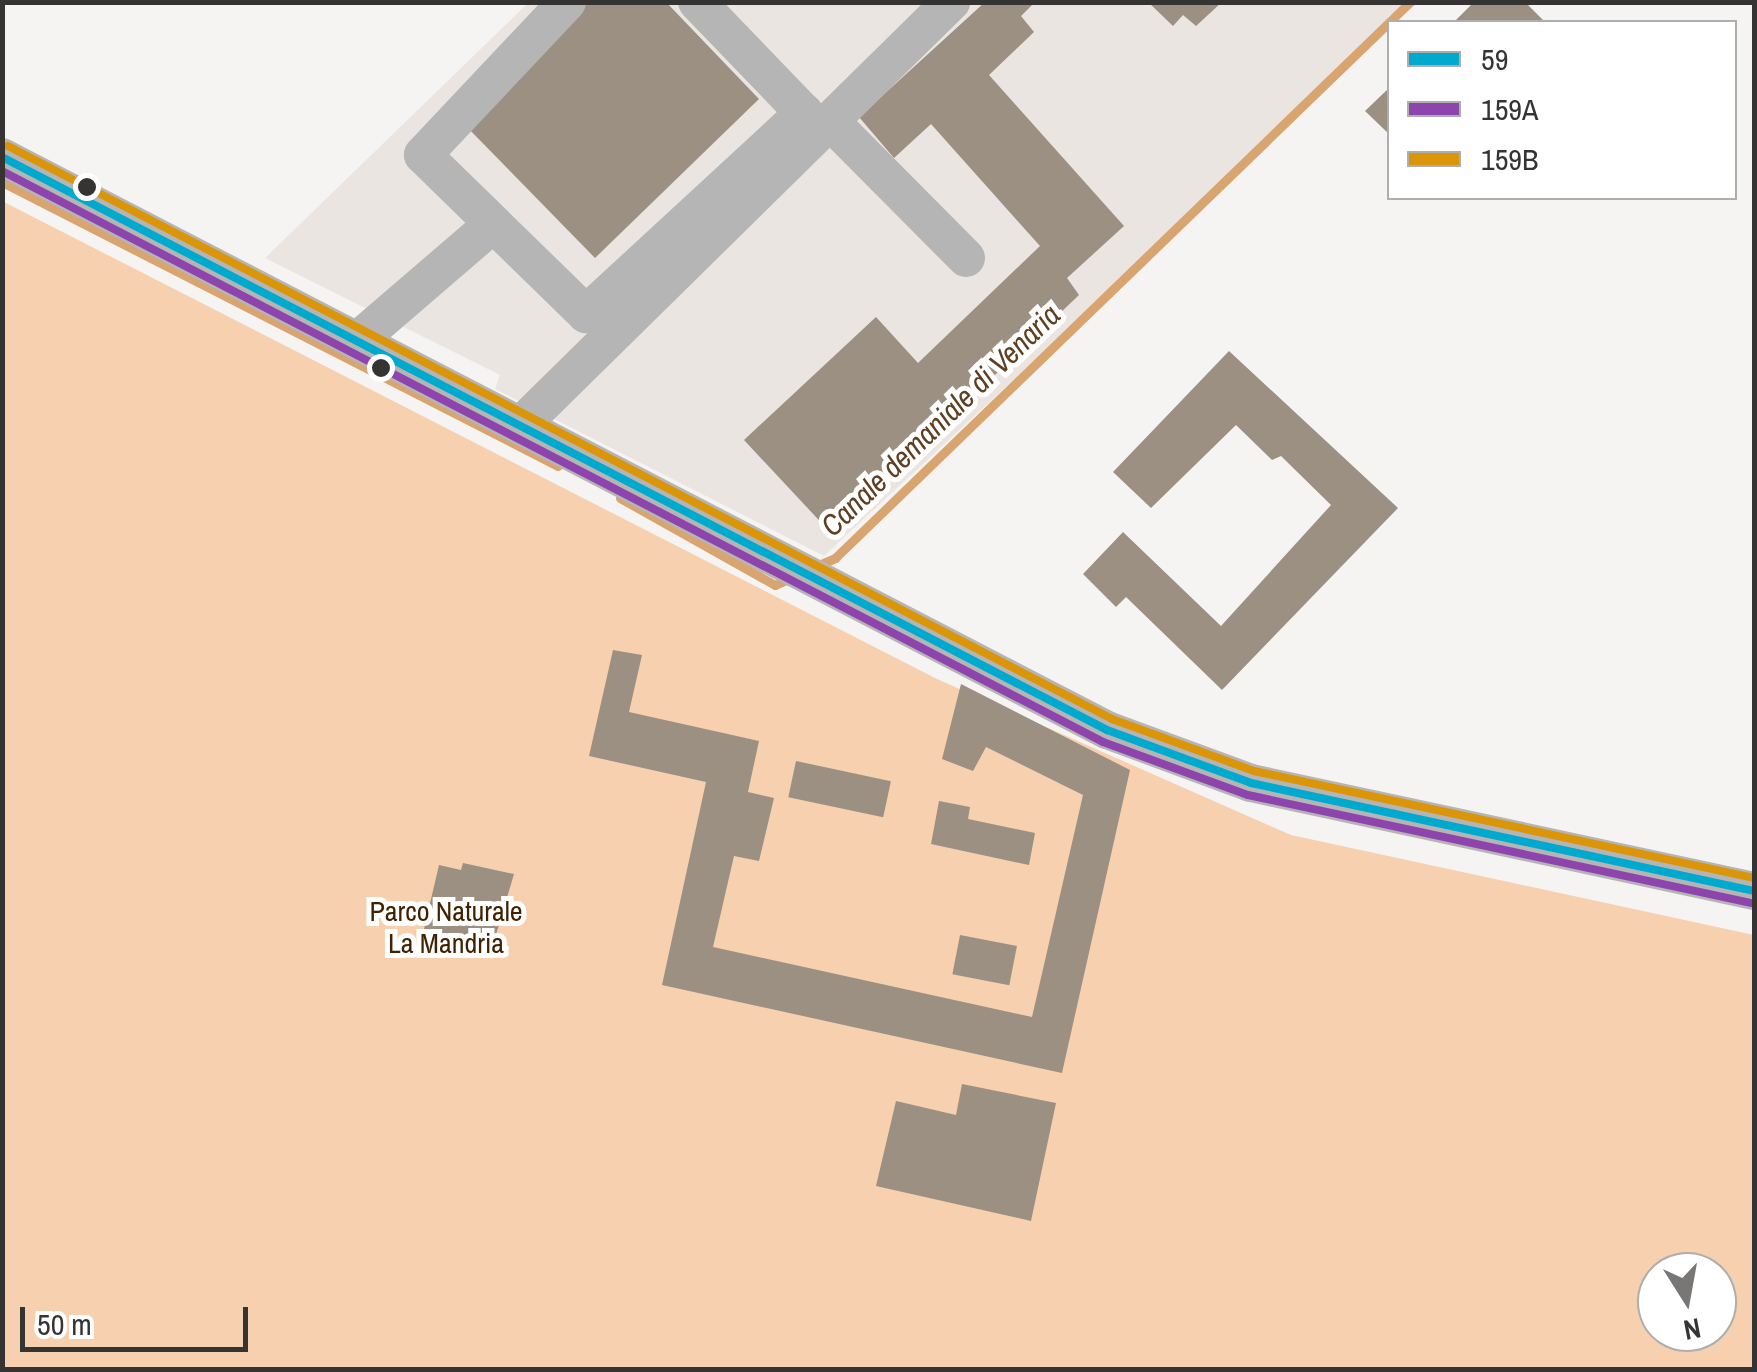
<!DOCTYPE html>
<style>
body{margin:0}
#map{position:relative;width:1757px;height:1372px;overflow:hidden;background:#f6f4f2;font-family:"Archivo Narrow",sans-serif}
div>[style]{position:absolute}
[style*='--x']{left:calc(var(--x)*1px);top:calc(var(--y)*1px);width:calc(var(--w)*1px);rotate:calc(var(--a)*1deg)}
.built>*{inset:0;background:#eae5e1}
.green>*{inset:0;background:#f6d0af}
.stream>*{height:9px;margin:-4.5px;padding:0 4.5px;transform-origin:4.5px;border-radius:4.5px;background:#d8a46f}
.building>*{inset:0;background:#9b9082;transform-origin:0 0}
.minor>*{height:38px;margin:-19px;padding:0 19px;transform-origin:19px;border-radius:19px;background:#b5b5b5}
.bus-1>*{height:8px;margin:-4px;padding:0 4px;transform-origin:4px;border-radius:4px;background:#00a9ce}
.bus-2>*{height:8px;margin:-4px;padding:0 4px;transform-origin:4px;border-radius:4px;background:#8e44ad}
.bus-3>*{height:8px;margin:-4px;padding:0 4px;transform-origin:4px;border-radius:4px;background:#da9508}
.dots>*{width:28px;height:28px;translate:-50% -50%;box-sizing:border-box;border:5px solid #fff;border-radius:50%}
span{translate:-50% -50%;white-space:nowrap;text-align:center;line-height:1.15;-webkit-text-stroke:10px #fff;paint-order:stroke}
.park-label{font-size:28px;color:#402202}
.water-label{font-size:30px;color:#5f3f21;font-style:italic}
.frame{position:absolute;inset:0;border:5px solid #353433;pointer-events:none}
.legend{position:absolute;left:1387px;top:20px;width:350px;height:180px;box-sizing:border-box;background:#fff;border:2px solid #aeaead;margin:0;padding:12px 18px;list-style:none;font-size:30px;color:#353433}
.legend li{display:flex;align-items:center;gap:20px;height:50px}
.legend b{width:50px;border:2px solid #aeaead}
.north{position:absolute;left:1637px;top:1252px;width:100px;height:100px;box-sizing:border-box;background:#fff;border:2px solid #aeaead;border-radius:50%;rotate:169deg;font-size:28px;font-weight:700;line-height:40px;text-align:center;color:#353433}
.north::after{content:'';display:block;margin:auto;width:35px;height:45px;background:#797776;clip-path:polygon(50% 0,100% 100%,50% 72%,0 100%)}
.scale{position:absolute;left:20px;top:1307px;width:228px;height:45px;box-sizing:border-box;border:5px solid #353433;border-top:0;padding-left:12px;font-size:30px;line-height:35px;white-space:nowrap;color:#353433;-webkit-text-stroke:8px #fff;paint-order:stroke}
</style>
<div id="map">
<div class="built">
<div style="clip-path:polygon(528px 3px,1419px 3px,1390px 22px,1389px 30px,824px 556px,495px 389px,500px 375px,265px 258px)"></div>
</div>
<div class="green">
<div style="clip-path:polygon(evenodd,2px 201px,937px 679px,1291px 835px,1754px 935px,1754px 1369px,3px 1369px,2px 201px,1657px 1272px,1717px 1272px,1717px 1332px,1657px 1332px,1657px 1272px)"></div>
</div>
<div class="stream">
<div style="--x:2;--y:182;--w:624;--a:27.06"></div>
<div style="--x:620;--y:498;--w:178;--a:29.3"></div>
<div style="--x:775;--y:585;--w:17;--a:-24"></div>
<div style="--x:814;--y:567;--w:23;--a:-23"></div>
<div style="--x:835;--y:558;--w:800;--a:-44.04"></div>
</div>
<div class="building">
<div style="clip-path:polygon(587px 2px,666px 2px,759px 99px,595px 258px,463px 123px)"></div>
<div style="clip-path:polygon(985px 2px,1035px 2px,1021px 16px,1034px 32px,989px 75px,1124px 226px,1067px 278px,1079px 295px,830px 532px,744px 440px,876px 317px,918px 363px,1040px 246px,931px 124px,894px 158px,859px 117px)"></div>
<div style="clip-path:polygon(1148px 2px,1222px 2px,1196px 26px,1183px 15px,1173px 26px)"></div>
<div style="clip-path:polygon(1474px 2px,1525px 2px,1545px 22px,1454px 22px)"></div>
<div style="clip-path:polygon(1390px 87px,1390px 135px,1365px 111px)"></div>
<div style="clip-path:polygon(1229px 351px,1398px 508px,1222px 690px,1126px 597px,1116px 607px,1083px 574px,1123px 532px,1221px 626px,1331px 505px,1281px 456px,1272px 460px,1236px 425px,1151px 508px,1113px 472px)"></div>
<div style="clip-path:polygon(613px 650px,642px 655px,629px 712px,759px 741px,748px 792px,774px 798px,759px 861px,734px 856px,713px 947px,1032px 1017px,1083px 795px,986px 747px,973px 771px,942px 759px,961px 684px,1130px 770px,1062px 1073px,662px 985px,706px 782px,589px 756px)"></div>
<div style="left:796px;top:761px;width:97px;height:37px;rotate:12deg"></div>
<div style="clip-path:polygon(939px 801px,970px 807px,968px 819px,1035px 833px,1029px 865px,931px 844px)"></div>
<div style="clip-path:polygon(463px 863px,514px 874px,493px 945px,424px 929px,439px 865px,461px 870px)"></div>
<div style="left:960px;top:935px;width:58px;height:40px;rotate:11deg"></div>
<div style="clip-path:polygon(962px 1084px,1056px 1103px,1031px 1221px,876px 1186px,896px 1101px,956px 1115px)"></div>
</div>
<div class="minor">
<div style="--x:567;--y:2;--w:210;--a:133.3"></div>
<div style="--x:423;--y:155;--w:228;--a:44.3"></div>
<div style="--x:586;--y:314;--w:297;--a:-42.7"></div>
<div style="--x:804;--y:113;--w:154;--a:-133.9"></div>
<div style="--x:830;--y:121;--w:193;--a:45.2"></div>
<div style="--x:2;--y:157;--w:1245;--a:27.41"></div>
<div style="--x:1107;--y:730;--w:153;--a:20.2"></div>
<div style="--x:1251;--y:783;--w:514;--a:12.12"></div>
<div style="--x:357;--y:341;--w:178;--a:-40.7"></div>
<div style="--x:520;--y:426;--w:605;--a:-44.53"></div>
</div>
<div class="bus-1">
<div style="--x:2;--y:157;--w:1245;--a:27.41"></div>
<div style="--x:1107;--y:730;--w:153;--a:20.2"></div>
<div style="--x:1251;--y:783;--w:514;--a:12.12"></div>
</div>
<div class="bus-2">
<div style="--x:2;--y:171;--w:1240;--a:27.41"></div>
<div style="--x:1103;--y:742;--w:154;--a:20.1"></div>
<div style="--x:1248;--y:795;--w:514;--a:12.12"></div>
</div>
<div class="bus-3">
<div style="--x:8;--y:146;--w:1244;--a:27.43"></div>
<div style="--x:1112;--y:719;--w:151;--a:20.1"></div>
<div style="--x:1254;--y:771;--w:511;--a:12.08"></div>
</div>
<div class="dots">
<div style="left:87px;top:187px;background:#353433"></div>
<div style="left:381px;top:368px;background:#353433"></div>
</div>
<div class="park-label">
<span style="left:446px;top:927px">Parco Naturale<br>La Mandria</span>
</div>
<div class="water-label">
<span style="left:940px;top:420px;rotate:-44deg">Canale demaniale di Venaria</span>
</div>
<div class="frame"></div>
<ul class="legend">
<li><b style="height:12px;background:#00a9ce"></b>59</li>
<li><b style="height:12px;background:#8e44ad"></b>159A</li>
<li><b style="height:12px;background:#da9508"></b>159B</li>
</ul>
<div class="north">N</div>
<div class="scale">50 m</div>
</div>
